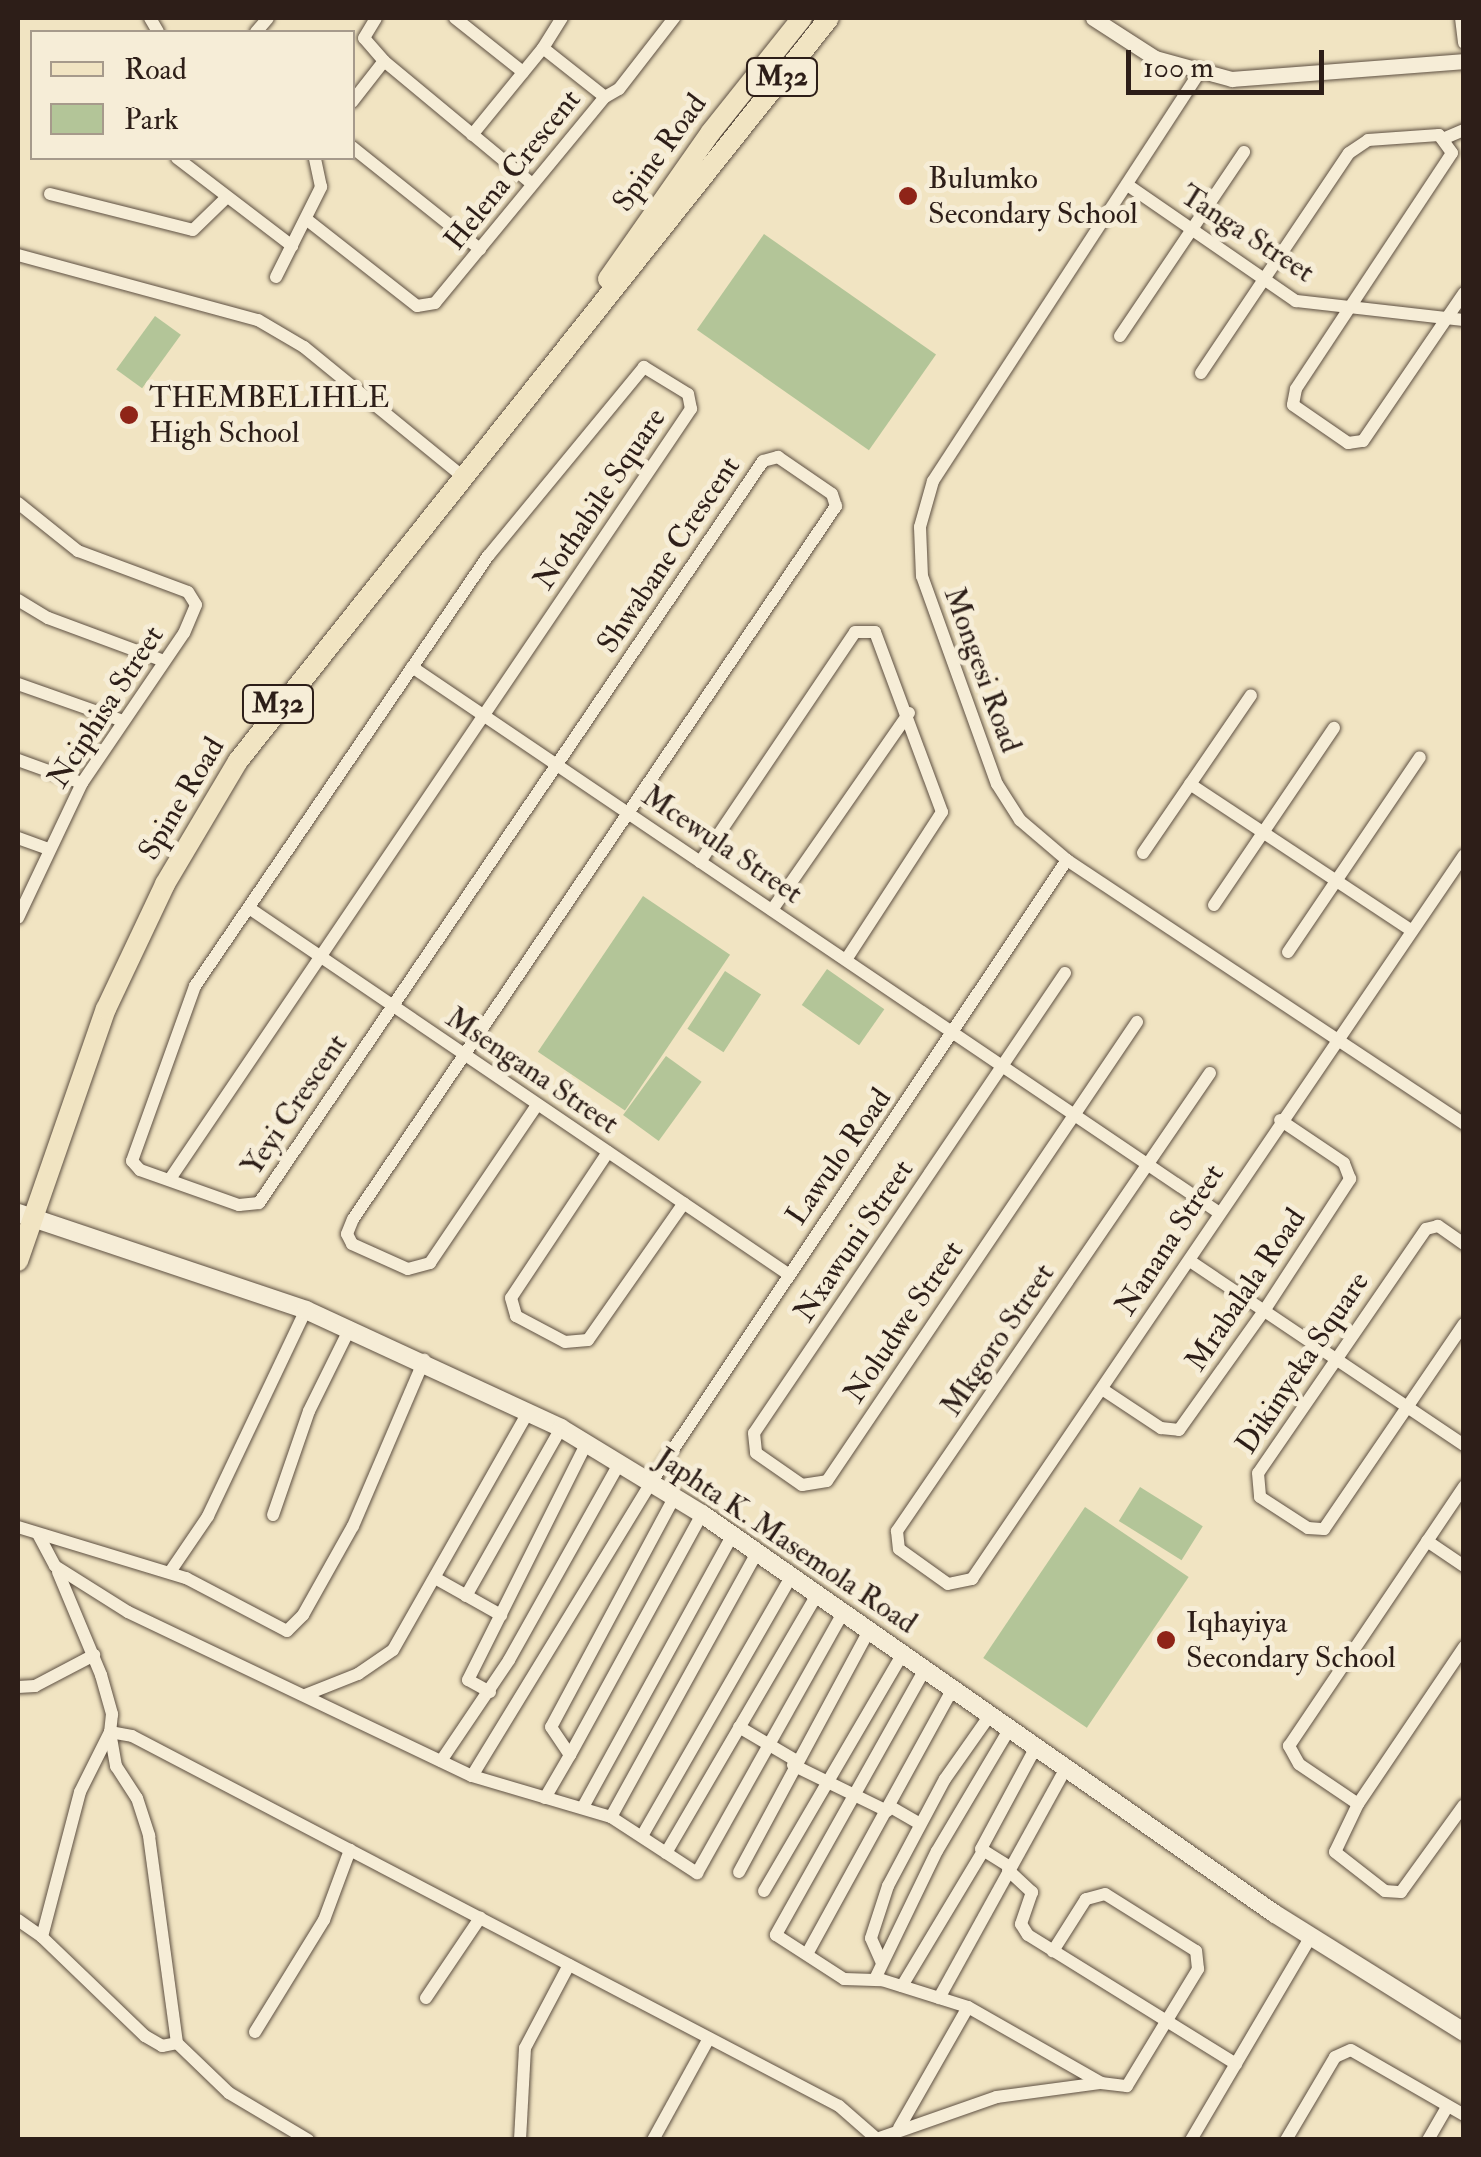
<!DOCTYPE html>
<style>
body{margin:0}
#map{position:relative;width:1481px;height:2157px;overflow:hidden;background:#f1e4c2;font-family:"IM FELL Double Pica",serif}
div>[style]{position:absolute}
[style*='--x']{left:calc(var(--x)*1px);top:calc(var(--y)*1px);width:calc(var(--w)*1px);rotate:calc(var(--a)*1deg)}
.green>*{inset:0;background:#b3c598;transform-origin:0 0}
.roads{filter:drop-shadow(0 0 2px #5e5042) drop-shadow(0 0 2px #5e5042)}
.minor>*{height:12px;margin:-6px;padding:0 6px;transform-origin:6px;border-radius:6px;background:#f6edd7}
.tertiary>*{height:15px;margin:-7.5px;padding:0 7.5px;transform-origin:7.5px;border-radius:7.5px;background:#f6edd7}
.secondary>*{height:18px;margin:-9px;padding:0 9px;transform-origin:9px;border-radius:9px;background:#f6edd7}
.primary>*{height:20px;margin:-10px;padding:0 10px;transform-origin:10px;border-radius:10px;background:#f1e4c2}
.dots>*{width:28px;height:28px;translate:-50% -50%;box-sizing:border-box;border:5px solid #f6edd7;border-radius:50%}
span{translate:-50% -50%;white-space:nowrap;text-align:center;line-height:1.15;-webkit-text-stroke:10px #f6edd7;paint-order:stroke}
.shield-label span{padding:2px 8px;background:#f6edd7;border:2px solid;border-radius:8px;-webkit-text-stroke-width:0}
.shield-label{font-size:28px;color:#2d1e18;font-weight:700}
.street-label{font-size:30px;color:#2d1e18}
.poi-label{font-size:30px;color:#2d1e18}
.left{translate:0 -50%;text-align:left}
.frame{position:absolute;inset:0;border:20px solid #2d1e18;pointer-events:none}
.legend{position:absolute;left:30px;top:30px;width:325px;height:130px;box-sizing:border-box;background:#f6edd7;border:2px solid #a69a8b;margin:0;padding:12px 18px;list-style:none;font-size:30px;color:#2d1e18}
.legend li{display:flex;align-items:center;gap:20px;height:50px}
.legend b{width:50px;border:2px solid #a69a8b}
.scale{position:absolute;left:1126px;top:50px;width:198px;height:45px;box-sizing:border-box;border:5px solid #2d1e18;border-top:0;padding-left:12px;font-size:30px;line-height:35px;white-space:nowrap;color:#2d1e18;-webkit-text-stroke:8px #f6edd7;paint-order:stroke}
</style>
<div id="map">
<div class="green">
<div style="left:764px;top:234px;width:210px;height:117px;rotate:35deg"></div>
<div style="left:155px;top:316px;width:32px;height:66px;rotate:36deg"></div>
<div style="left:643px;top:896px;width:105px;height:188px;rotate:34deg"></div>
<div style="left:827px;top:969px;width:70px;height:44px;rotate:35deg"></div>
<div style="left:725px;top:971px;width:43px;height:69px;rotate:33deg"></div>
<div style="left:666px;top:1056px;width:44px;height:73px;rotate:36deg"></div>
<div style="left:1140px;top:1487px;width:74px;height:40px;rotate:32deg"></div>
<div style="left:1085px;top:1507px;width:125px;height:182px;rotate:34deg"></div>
</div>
<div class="roads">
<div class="minor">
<div style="--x:150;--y:18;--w:16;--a:60"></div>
<div style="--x:455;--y:18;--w:87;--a:38.5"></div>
<div style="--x:1461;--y:18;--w:25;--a:83"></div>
<div style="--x:256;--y:32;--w:18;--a:-49"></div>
<div style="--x:543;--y:48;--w:36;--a:-58"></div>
<div style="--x:384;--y:61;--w:192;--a:39.7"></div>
<div style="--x:1199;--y:73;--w:487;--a:123.1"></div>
<div style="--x:933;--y:481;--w:48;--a:105.8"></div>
<div style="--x:920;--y:527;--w:49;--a:87.7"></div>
<div style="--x:922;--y:576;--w:221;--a:70.2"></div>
<div style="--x:997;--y:784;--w:43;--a:57.4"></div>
<div style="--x:1020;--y:820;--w:62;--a:40.4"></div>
<div style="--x:1067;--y:860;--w:477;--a:33.6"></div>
<div style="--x:605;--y:97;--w:16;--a:-30"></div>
<div style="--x:619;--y:89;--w:90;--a:-52.2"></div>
<div style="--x:352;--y:102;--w:52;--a:-52"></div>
<div style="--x:384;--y:61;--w:30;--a:-131"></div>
<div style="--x:364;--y:38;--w:23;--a:-59"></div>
<div style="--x:1445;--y:138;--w:21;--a:-23"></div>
<div style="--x:352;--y:147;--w:164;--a:38.6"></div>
<div style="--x:177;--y:158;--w:145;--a:37.4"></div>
<div style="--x:1129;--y:186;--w:203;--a:34.6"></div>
<div style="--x:1296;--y:301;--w:169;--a:6.5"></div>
<div style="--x:50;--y:194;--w:147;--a:14.1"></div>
<div style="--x:193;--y:230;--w:47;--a:-44.1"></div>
<div style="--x:306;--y:219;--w:141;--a:38.1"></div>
<div style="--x:417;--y:306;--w:18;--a:-9"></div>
<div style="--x:435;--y:303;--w:267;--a:-50.5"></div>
<div style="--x:605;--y:97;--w:79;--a:-141.7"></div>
<div style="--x:543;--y:48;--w:112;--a:129.2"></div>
<div style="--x:18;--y:255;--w:249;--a:15.2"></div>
<div style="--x:258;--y:320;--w:53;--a:30.4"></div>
<div style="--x:304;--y:347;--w:203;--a:39.2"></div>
<div style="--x:276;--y:277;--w:101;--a:-63.4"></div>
<div style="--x:321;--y:187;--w:30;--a:-102"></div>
<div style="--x:1120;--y:336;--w:222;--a:-56"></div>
<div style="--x:1201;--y:373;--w:265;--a:-56.1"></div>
<div style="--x:1349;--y:153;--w:23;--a:-34"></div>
<div style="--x:1368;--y:140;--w:71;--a:-4"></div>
<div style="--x:1439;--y:135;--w:22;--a:54"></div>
<div style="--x:1452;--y:153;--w:283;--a:123.5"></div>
<div style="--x:1296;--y:389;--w:16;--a:101"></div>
<div style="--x:1293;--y:405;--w:67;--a:34.6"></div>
<div style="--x:1348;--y:443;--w:15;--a:-8"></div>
<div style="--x:1363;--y:441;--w:179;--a:-55.7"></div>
<div style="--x:18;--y:503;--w:77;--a:38.7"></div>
<div style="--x:78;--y:551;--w:117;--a:20.4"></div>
<div style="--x:188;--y:592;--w:15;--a:58"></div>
<div style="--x:196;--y:605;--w:30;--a:113"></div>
<div style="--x:184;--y:633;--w:181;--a:124.2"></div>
<div style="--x:82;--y:783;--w:149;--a:115.4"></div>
<div style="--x:18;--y:600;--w:35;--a:31"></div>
<div style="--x:48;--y:618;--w:124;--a:20.3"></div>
<div style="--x:412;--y:667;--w:973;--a:34.07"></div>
<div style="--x:18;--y:684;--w:111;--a:19.4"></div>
<div style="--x:18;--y:760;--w:68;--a:19.8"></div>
<div style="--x:1190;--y:784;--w:265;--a:33.5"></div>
<div style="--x:18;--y:838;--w:32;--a:20"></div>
<div style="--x:1143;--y:853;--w:191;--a:-55.6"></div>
<div style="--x:700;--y:862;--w:277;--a:-56"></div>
<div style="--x:855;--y:632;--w:20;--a:0"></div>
<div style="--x:875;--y:632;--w:192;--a:69.6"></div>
<div style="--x:942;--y:812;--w:176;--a:123"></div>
<div style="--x:1214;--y:905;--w:214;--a:-55.9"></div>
<div style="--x:249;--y:908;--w:652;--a:34.18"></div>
<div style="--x:772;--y:910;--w:240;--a:-55.2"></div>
<div style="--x:1288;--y:952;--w:235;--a:-55.9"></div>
<div style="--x:1065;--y:973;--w:555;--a:124.06"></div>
<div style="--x:754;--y:1433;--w:20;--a:84"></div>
<div style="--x:756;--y:1453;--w:56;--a:34.8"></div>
<div style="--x:802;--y:1485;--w:25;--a:-9"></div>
<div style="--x:827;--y:1481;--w:554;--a:-55.97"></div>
<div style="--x:1210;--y:1073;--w:555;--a:124.35"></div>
<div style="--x:897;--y:1531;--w:18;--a:84"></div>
<div style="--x:899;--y:1549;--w:60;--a:35.5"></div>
<div style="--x:948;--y:1584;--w:25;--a:-12"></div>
<div style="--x:972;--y:1579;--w:875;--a:-55.8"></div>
<div style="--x:608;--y:1152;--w:175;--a:123.6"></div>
<div style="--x:511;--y:1298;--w:19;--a:74"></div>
<div style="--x:516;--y:1316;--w:55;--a:28"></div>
<div style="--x:565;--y:1342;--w:23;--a:-5"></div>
<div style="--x:588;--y:1340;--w:167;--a:-55"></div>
<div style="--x:170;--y:1179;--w:930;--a:-55.92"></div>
<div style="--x:691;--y:409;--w:15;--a:-101"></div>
<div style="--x:688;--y:394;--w:52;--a:-148.5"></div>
<div style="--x:644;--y:367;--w:245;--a:129.5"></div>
<div style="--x:488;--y:556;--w:520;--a:124.27"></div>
<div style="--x:195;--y:986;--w:186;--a:109.8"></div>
<div style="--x:132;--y:1161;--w:12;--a:48"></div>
<div style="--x:140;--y:1170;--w:105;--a:19.5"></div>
<div style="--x:239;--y:1205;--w:20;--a:-6"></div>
<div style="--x:259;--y:1203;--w:897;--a:-55.81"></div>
<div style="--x:763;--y:461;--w:16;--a:-15"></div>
<div style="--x:778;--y:457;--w:65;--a:34.4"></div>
<div style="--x:832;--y:494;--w:13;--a:72"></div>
<div style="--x:836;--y:506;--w:861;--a:124.11"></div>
<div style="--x:353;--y:1219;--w:16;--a:112"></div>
<div style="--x:347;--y:1234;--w:11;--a:63"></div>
<div style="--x:352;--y:1244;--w:61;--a:24.1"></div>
<div style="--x:408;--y:1269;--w:23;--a:-15"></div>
<div style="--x:430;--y:1263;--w:191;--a:-55.9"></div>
<div style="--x:1464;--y:1244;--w:32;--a:-145"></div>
<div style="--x:1438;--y:1226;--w:12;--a:166"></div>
<div style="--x:1426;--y:1229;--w:296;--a:124.5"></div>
<div style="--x:1258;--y:1473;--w:24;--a:85"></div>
<div style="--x:1260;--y:1497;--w:57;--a:32.9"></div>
<div style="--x:1308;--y:1528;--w:16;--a:4"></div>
<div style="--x:1324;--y:1529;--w:248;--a:-55.7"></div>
<div style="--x:1190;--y:1261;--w:330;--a:33.9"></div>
<div style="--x:1102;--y:1389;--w:71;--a:33.5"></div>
<div style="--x:1161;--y:1428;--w:18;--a:6"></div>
<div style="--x:1179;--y:1430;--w:146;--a:-54.5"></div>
<div style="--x:1264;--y:1311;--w:158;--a:-56.9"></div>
<div style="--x:1350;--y:1179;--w:17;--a:-111"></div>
<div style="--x:1344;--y:1163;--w:77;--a:-146.1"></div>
<div style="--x:675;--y:1496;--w:262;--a:118.2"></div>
<div style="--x:551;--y:1727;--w:34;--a:56"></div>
<div style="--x:570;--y:1755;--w:275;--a:-61.3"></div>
<div style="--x:273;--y:1515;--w:110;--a:-70.9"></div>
<div style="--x:309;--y:1411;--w:93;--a:-63.7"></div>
<div style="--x:18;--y:1527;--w:176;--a:16.9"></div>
<div style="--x:186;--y:1578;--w:114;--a:27.7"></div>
<div style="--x:287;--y:1631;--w:23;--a:-45"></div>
<div style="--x:303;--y:1615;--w:102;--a:-60.7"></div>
<div style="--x:353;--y:1526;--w:181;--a:-66.8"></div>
<div style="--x:38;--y:1534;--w:36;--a:62"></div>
<div style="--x:55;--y:1566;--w:86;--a:32.2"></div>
<div style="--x:128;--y:1612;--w:381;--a:25.5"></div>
<div style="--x:472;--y:1776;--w:145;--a:16.4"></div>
<div style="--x:611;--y:1817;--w:103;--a:33.1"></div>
<div style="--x:697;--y:1873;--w:300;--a:-60.7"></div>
<div style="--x:1427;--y:1541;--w:45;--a:34"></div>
<div style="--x:58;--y:1572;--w:112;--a:67.3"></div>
<div style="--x:101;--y:1675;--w:41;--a:74.2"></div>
<div style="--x:112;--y:1714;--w:18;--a:96"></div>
<div style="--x:110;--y:1732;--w:22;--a:10"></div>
<div style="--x:132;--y:1736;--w:798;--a:27.62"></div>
<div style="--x:839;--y:2106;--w:52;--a:41.1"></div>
<div style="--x:170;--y:1572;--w:68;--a:-55.8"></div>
<div style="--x:208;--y:1516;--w:228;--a:-64.6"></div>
<div style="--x:435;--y:1578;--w:76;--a:29.3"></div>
<div style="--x:466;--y:1596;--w:193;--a:-60.5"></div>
<div style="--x:1464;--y:1647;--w:189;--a:124"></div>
<div style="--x:1358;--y:1804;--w:53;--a:115.6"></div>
<div style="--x:1335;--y:1852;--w:63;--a:38"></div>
<div style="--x:1385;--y:1891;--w:16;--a:4"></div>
<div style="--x:1401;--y:1892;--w:107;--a:-54.1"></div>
<div style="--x:925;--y:1669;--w:305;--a:119.3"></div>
<div style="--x:776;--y:1935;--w:81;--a:32.9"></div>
<div style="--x:844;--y:1979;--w:38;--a:2"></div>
<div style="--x:882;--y:1980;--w:90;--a:17.4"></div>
<div style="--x:968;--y:2007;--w:153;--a:29.7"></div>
<div style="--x:1101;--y:2083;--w:26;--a:7"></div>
<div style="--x:1127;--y:2086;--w:137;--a:-58.7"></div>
<div style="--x:1198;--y:1969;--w:18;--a:-96"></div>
<div style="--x:1196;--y:1951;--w:107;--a:-147.9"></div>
<div style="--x:1105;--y:1894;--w:20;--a:165"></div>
<div style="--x:1086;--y:1899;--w:62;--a:122.4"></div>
<div style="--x:18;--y:1687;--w:17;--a:-3"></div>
<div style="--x:35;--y:1686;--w:67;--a:-27.7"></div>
<div style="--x:490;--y:1692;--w:25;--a:-151"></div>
<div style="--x:468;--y:1680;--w:266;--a:-63.4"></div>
<div style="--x:305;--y:1695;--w:57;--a:-21.6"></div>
<div style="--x:358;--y:1674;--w:42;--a:-34.4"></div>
<div style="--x:393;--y:1650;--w:275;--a:-60.4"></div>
<div style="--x:739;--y:1727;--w:65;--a:30.5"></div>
<div style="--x:110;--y:1732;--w:35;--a:80"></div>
<div style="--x:116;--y:1766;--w:38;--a:57"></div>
<div style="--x:137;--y:1798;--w:40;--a:72"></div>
<div style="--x:149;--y:1836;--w:209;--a:82.3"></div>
<div style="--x:177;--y:2043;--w:72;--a:43.9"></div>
<div style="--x:229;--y:2093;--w:92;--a:30.7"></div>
<div style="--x:110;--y:1732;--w:67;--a:116.6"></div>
<div style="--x:80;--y:1792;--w:150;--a:104.7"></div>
<div style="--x:42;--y:1937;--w:143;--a:43.9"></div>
<div style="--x:145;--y:2036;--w:20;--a:30"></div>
<div style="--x:162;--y:2046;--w:15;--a:-11"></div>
<div style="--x:441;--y:1761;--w:122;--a:-56"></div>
<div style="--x:509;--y:1660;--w:227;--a:-60.7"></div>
<div style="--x:793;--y:1765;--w:105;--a:26.1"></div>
<div style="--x:472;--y:1776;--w:346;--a:-58.6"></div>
<div style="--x:652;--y:1481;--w:747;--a:-56.25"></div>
<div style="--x:545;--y:1798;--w:50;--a:-59.8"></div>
<div style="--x:1358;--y:1804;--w:71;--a:-145.9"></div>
<div style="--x:1299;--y:1764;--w:21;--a:-119"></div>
<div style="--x:1289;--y:1746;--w:313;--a:-56"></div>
<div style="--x:889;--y:1806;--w:36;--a:30"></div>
<div style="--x:583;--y:1807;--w:311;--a:-61.2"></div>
<div style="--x:611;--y:1817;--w:304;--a:-61.1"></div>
<div style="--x:642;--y:1836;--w:301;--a:-60.1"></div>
<div style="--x:666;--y:1853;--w:301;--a:-59.7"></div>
<div style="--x:1010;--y:1867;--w:34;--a:-148"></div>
<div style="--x:981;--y:1849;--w:116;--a:-61.7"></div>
<div style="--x:1008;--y:1870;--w:33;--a:43"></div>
<div style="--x:1032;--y:1892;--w:34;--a:109"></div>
<div style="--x:1021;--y:1924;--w:13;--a:58"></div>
<div style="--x:1028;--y:1935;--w:245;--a:31.8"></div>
<div style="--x:739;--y:1872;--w:276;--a:-61.7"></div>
<div style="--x:764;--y:1891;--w:276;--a:-59.7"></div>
<div style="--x:18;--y:1920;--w:29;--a:35"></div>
<div style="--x:807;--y:1954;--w:303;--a:-61.2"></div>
<div style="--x:882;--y:1963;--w:27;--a:-114"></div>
<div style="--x:871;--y:1938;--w:55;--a:-71.9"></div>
<div style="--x:888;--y:1886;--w:121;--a:-62"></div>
<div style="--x:945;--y:1779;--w:78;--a:-54.9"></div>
<div style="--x:875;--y:1979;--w:142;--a:-64.2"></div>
<div style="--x:937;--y:1851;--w:143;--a:-59.3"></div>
<div style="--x:902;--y:1986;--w:155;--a:-59"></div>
<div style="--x:426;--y:1998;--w:97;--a:-56"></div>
<div style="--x:939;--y:1998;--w:263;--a:-61.1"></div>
<div style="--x:255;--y:2032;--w:132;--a:-58.4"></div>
<div style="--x:324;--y:1920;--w:75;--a:-69.6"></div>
<div style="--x:899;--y:2128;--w:139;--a:-60.3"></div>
<div style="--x:520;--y:2140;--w:92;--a:-86.9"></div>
<div style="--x:525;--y:2048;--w:94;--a:-62.1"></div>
<div style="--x:653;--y:2140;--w:116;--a:-61.2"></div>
<div style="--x:874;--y:2140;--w:130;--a:-19.3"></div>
<div style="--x:997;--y:2097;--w:105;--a:-7.7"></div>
<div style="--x:1191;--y:2140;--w:234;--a:-59.5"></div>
<div style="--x:1286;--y:2140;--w:96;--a:-59.4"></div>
<div style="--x:1335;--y:2057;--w:17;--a:-24"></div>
<div style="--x:1351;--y:2050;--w:130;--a:29.9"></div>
<div style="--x:1428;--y:2140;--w:39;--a:-60"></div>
</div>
<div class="tertiary">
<div style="--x:1093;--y:18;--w:74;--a:32.8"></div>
<div style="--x:1155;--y:58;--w:80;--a:15.3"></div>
<div style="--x:1232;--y:79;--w:233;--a:-4.4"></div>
</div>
<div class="secondary">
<div style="--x:18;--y:1213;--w:304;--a:18.6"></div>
<div style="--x:306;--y:1310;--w:281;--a:24.8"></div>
<div style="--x:561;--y:1428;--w:165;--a:31.4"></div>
<div style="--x:702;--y:1514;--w:699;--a:34.92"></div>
<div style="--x:1275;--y:1914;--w:223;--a:32"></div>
</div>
<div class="primary">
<div style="--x:608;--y:279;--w:179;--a:-55"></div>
<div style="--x:711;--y:132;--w:146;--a:-51.4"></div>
<div style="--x:18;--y:1261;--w:267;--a:-70.8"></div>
<div style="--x:106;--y:1009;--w:138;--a:-64.7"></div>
<div style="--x:165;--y:884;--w:143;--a:-59.3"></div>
<div style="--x:238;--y:761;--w:949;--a:-51.5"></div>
</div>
</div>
<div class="dots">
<div style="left:908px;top:196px;background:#8f2418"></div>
<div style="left:129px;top:415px;background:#8f2418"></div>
<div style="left:1166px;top:1640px;background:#8f2418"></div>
</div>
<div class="shield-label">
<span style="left:782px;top:77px">M32</span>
<span style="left:278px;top:704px">M32</span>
</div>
<div class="street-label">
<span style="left:660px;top:153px;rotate:-54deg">Spine Road</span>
<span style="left:513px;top:170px;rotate:-51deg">Helena Crescent</span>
<span style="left:1247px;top:234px;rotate:33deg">Tanga Street</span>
<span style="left:600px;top:499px;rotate:-56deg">Nothabile Square</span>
<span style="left:669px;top:555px;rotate:-56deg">Shwabane Crescent</span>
<span style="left:982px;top:670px;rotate:70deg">Mongesi Road</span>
<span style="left:106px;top:707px;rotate:-57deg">Nciphisa Street</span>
<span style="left:182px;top:799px;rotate:-59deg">Spine Road</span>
<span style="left:722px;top:845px;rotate:34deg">Mcewula Street</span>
<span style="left:532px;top:1071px;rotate:34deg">Msengana Street</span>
<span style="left:295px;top:1105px;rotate:-56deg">Yeyi Crescent</span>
<span style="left:839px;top:1157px;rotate:-55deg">Lawulo Road</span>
<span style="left:1170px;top:1240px;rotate:-57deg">Nanana Street</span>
<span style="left:854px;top:1241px;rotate:-56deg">Nxawuni Street</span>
<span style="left:1246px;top:1290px;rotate:-56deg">Mrabalala Road</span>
<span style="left:904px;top:1322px;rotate:-56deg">Noludwe Street</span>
<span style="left:998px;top:1340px;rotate:-56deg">Mkgoro Street</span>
<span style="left:1303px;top:1363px;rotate:-56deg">Dikinyeka Square</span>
<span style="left:786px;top:1541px;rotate:34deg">Japhta K. Masemola Road</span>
</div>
<div class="poi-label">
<span class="left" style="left:928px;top:196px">Bulumko<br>Secondary School</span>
<span class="left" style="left:149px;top:415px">THEMBELIHLE<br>High School</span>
<span class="left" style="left:1186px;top:1640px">Iqhayiya<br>Secondary School</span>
</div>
<div class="frame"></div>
<ul class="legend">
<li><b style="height:12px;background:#f1e4c2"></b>Road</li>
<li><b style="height:28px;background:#b3c598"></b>Park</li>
</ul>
<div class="scale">100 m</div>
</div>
